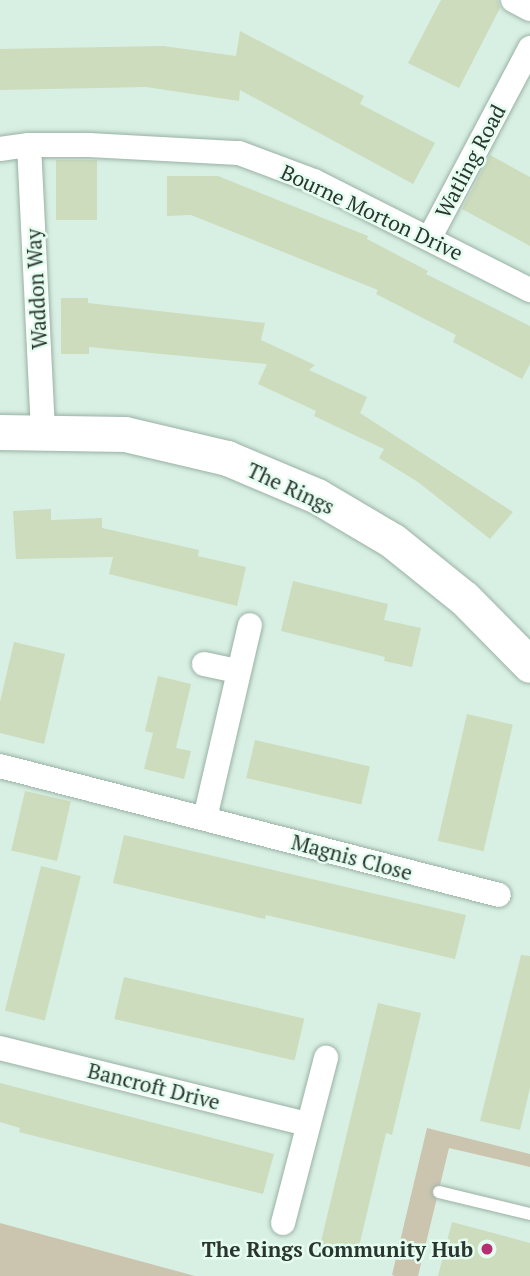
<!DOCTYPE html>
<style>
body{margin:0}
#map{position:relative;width:530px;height:1276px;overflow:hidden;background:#d8f0e3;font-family:"PT Serif",serif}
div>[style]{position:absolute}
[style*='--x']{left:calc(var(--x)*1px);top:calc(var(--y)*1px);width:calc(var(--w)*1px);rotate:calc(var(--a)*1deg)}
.green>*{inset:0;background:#cbc5af}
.building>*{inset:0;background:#ccdcbc;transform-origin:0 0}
.roads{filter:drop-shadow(0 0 2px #9ab1a5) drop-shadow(0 0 2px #9ab1a5)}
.lane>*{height:12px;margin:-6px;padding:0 6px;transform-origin:6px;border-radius:6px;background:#fff}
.street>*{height:24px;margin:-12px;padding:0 12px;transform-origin:12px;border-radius:12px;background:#fff}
.secondary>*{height:35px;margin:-17.5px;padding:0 17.5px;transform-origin:17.5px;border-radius:17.5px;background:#fff}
.dots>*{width:19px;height:19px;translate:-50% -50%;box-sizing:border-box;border:4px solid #e5fdf0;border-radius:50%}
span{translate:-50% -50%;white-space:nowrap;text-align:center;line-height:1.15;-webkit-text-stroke:5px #e5fdf0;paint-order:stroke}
.street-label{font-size:21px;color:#2b3530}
.poi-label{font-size:21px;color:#2b3530;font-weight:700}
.right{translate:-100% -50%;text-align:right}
</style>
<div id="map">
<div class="green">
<div style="clip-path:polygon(427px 1128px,530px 1154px,530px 1167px,449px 1148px,418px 1276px,395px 1276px,392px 1275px)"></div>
<div style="clip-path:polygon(0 1223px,195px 1276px,0 1276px)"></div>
</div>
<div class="building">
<div style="clip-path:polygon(441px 0,498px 0,500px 8px,459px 88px,408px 63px)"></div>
<div style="clip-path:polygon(240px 31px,364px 96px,360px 104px,435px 143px,413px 184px,240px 90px,239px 101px,146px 87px,0 90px,0 49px,163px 46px,236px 56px)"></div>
<div style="clip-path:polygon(490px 155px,530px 177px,530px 246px,462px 209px)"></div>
<div style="left:56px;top:160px;width:41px;height:60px"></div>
<div style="clip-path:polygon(167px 176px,218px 176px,368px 236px,367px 239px,428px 271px,426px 274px,530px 326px,530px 364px,522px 379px,453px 342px,456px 335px,376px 294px,378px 290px,191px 215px,167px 216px)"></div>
<div style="clip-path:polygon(61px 298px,88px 298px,88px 303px,265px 323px,261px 340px,315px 365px,309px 370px,367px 397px,360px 413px,513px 512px,490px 539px,418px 482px,379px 458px,384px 449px,314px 416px,316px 411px,258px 384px,267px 364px,89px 347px,89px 354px,61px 354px)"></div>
<div style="clip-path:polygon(51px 509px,51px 520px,102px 518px,102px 528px,199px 550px,198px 556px,246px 567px,237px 606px,109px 574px,113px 557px,16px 559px,13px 511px)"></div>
<div style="clip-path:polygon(293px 581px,388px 604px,384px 620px,421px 628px,412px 667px,384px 661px,385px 657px,281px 631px)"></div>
<div style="clip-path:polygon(14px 642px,65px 654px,44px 744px,0 733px,0 702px)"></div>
<div style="clip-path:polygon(158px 676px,191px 684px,176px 748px,191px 751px,184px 779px,144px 769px,153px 733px,145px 731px)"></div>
<div style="left:467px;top:714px;width:47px;height:130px;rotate:13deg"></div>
<div style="left:255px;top:740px;width:118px;height:39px;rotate:13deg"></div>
<div style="left:25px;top:791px;width:47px;height:61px;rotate:13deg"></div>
<div style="clip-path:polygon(124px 835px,466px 915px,455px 959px,266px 915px,265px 919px,113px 883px)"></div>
<div style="left:41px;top:866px;width:41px;height:149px;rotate:14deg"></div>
<div style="clip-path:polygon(521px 955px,530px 956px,530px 1088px,520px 1130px,480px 1121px)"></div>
<div style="left:124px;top:977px;width:185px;height:43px;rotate:13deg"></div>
<div style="clip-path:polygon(378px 1003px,421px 1013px,392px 1135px,386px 1133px,356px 1259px,319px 1250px)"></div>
<div style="clip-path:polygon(0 1083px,274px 1154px,263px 1194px,19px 1132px,20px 1128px,0 1122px)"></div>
<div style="clip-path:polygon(452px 1222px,530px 1243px,530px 1276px,438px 1276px)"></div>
</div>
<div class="roads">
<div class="lane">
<div style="--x:439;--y:1192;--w:94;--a:13.6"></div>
</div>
<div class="street">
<div style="--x:513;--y:0;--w:19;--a:28"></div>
<div style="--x:29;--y:145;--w:287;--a:87.2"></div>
<div style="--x:0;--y:149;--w:29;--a:-8"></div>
<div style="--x:29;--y:145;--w:60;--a:0"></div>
<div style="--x:89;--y:145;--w:150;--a:3.1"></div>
<div style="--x:239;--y:153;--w:80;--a:20.5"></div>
<div style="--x:314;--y:181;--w:242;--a:26.8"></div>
<div style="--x:430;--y:237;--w:214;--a:-62.1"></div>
<div style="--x:204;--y:664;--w:35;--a:12"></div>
<div style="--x:0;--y:766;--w:515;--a:14.49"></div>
<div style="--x:205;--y:818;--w:198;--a:-76.9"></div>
<div style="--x:0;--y:1048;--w:317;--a:13.9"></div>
<div style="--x:283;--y:1223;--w:171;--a:-75.4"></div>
</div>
<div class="secondary">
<div style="--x:0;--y:432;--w:125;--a:0.9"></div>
<div style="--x:125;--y:434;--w:105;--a:13.2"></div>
<div style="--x:227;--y:458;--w:98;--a:22.9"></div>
<div style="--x:317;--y:496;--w:88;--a:30.6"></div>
<div style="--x:393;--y:541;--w:91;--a:38.8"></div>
<div style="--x:464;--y:598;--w:94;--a:45.4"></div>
</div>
</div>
<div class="dots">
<div style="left:487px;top:1249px;background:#b52f72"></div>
</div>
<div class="street-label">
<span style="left:470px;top:161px;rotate:-62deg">Watling Road</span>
<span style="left:372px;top:212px;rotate:25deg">Bourne Morton Drive</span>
<span style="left:36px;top:289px;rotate:-93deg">Waddon Way</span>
<span style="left:291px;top:488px;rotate:25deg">The Rings</span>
<span style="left:352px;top:857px;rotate:15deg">Magnis Close</span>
<span style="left:154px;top:1086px;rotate:14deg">Bancroft Drive</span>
</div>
<div class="poi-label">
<span class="right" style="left:473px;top:1249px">The Rings Community Hub</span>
</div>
</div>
